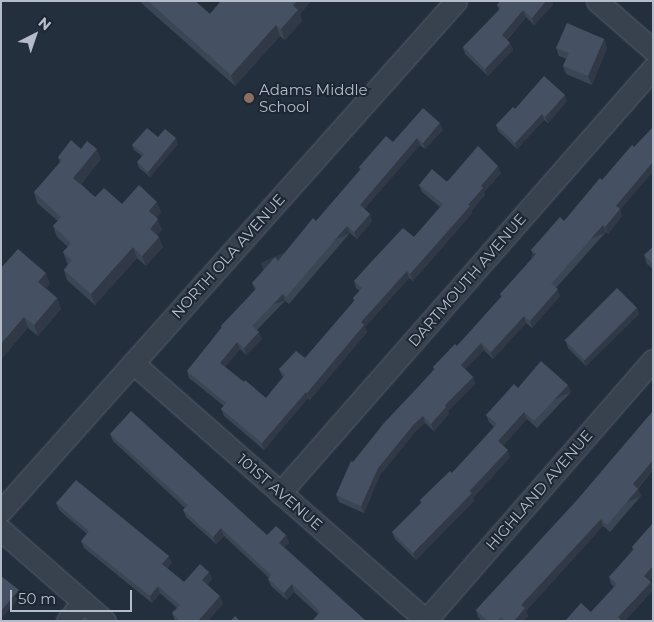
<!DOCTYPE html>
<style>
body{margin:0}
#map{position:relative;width:654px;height:622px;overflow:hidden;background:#242f3e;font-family:Montserrat,sans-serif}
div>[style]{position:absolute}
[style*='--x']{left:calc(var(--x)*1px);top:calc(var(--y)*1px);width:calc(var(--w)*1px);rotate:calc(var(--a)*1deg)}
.roads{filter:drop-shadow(0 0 1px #565f6c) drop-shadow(0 0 1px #565f6c)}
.minor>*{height:21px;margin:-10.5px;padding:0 10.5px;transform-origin:10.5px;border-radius:10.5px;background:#38414e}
.wall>*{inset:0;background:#3b4654}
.shaded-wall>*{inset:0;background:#303945;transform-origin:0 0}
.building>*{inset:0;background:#455162;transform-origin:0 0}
.dots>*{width:14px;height:14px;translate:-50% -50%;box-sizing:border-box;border:2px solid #1d2633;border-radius:50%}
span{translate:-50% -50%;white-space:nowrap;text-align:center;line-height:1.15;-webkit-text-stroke:4px #1d2633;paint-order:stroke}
.poi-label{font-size:15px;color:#b4bcc9}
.left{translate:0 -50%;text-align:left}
.street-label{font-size:15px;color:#b4bcc9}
.frame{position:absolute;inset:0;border:2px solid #b4bcc9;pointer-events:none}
.north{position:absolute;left:10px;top:10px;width:50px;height:50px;-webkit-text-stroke:4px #1d2633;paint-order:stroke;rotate:41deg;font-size:14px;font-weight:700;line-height:20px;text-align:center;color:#b4bcc9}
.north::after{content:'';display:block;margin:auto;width:18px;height:22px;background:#b4bcc9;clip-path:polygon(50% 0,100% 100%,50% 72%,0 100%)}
.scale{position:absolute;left:10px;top:590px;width:122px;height:22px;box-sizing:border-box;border:2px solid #b4bcc9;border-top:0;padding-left:6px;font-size:15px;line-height:18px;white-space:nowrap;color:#b4bcc9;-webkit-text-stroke:4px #1d2633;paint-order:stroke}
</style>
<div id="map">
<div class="roads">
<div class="minor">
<div style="--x:597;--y:1;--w:74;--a:41.2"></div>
<div style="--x:133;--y:363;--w:391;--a:41.3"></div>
<div style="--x:280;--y:493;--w:565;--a:-48.73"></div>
<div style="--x:1;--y:511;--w:683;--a:-48.26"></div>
<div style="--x:1;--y:530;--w:138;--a:41.2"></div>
<div style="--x:426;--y:620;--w:345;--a:-48.9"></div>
<div style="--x:67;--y:621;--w:25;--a:-50"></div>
</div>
</div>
<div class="wall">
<div style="clip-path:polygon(139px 1px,195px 1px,210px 14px,221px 1px,311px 1px,300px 14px,302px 21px,285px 40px,280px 36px,235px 86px)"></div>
<div style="clip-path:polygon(500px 1px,552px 1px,553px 5px,534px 25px,526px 17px,507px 40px,510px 43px,513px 50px,488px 76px,465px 54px,463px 47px,499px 10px,497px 5px)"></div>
<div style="clip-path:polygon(604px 39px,607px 48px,592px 85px,566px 74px,563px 66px,566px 59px,559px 56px,556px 48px)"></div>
<div style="clip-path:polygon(567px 101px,548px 123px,544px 120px,517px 149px,498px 131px,496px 125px,515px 109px)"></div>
<div style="clip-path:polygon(443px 130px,425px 149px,420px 145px,364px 209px,370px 214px,372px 221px,357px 239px,350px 233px,289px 304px,285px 301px,257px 330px,262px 339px,246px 355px,240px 349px,225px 367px,244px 382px,266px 398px,283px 377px,282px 376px,279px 369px,305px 358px,354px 301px,353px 298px,360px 291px,356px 288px,354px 281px,414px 237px,440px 207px,422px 192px,419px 185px,501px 173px,484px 192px,485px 195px,472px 210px,472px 213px,413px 281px,409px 278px,365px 327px,367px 332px,310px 400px,308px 398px,264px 450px,224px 416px,221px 409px,224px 406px,189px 378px,187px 371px,222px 328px,221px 326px,255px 290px,252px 283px,278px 261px,316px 221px,360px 170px,359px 167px,393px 142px)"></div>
<div style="clip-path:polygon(158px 137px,178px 144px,150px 177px,139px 168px,137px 162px,142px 156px,134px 150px,132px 145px)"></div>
<div style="clip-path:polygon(81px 149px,101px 159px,81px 184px,95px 197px,122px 204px,161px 212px,156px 218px,162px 230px,157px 235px,163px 247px,146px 266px,137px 258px,95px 305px,67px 280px,64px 270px,68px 264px,67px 263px,63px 252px,68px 247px,57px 237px,53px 226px,58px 221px,37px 203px,34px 192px,60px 163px,58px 157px)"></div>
<div style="clip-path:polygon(620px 210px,622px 216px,608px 234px,606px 232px,556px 288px,560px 296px,532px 328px,526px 323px,493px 359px,484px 350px,465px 369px,473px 377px,475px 384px,448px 411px,449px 414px,434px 431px,425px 423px,416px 431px,380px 475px,364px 513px,339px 502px,336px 495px,353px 462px,434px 369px,433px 367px,457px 346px,501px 297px,500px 294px,534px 257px,531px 250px,564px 221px)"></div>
<div style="clip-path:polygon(653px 247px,653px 269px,647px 264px,644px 255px)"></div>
<div style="clip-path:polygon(1px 268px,50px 284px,46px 288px,57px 298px,61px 309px,38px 336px,28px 328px)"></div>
<div style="clip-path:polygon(637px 308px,639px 314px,586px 366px,568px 348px,566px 342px)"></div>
<div style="clip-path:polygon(518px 388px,571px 392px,537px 428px,527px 419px,503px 446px,510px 457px,473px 498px,474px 501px,416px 560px,395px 539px,392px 532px,421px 504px,420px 500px,452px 473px,494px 427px,489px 422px,486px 415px)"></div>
<div style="clip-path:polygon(653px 411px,653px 470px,638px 489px,641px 496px,610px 532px,603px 526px,526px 611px,528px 616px,523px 621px,482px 621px,478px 617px,476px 610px,578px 499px)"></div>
<div style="clip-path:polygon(110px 434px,267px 535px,286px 535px,289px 543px,284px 547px,366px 621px,318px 614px,294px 592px,287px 600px,271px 586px,268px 579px,269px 578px,224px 536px,216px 544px,186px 517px,183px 510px,185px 508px,113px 441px)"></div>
<div style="clip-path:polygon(56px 503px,172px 563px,167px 568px,184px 582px,209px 572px,212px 579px,207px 585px,223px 604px,208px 621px,175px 621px,172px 613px,177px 608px,160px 593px,152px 603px,84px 548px,81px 541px,87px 534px,59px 510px)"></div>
<div style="clip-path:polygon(653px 523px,653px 577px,649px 581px,651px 582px,653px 588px,653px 590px,625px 621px,565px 621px,591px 612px,614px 587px,611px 584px,609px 577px,633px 550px,632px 547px)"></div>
</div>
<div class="shaded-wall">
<div style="clip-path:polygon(297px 1px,311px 1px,300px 14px,302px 21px,285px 40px,281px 29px,293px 5px)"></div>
<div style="clip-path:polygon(546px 1px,552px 1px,553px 5px,534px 25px,532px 18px)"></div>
<div style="clip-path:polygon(523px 10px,526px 17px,504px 42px,502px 35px)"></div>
<div style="clip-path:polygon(276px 25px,280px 36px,235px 86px,231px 75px)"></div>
<div style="clip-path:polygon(604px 39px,607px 48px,592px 85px,588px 76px)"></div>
<div style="clip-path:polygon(510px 43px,513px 50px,488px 76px,485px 69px)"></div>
<div style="clip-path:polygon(565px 95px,567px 101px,548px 123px,545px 117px)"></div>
<div style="clip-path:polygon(542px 114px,544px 120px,517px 149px,515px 143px)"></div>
<div style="clip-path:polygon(440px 123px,443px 130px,425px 149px,423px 143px)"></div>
<div style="clip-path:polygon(176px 138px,178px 144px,150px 177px,148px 172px)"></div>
<div style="clip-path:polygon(417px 138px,420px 145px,362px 212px,360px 205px)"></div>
<div style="clip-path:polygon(97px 149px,101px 159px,77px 188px,73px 178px)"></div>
<div style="clip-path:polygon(653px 162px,653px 172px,620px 210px,622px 216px,608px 234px,605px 227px,616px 206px)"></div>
<div style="clip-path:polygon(498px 166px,501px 173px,484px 192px,485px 195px,472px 210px,472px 213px,413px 281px,410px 274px,468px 205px,481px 186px)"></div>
<div style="clip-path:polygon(157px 202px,161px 212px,153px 222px,149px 211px)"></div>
<div style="clip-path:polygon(370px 214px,372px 221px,357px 239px,354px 232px)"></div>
<div style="clip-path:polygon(158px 219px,162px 230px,154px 239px,150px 229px)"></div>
<div style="left:603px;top:225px;width:8px;height:79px;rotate:67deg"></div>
<div style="left:347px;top:226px;width:8px;height:94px;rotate:67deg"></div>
<div style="clip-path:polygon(159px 237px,163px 247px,146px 266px,142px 256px)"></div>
<div style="clip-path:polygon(133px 247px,137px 258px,95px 305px,91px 294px)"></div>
<div style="clip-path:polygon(407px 271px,409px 278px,365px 327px,367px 332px,310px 400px,307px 393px,361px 322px)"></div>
<div style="clip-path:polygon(46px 273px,50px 284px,42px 293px,38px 282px)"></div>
<div style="clip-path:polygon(558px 289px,560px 296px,532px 328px,530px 321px)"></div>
<div style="left:283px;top:294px;width:7px;height:45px;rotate:74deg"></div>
<div style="clip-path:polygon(57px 298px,61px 309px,38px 336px,34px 325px)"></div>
<div style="clip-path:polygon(637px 308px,639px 314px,586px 366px,584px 361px)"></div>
<div style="clip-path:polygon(524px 316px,526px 323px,493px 359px,491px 352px)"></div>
<div style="clip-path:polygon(24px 317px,28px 328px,1px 360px,1px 344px)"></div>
<div style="clip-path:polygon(259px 332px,262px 339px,246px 355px,244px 348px)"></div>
<div style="clip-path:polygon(237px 342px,240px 349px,223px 370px,220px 363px)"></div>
<div style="clip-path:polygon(481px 343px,484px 350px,463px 371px,461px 365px)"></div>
<div style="clip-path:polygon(473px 377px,475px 384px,448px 411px,449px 414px,434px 431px,431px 424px,445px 405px)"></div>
<div style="left:568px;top:385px;width:8px;height:50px;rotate:67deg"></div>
<div style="clip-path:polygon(306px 392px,308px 398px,264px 450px,262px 443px)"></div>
<div style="clip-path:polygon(524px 412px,527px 419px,501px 448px,498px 441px)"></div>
<div style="clip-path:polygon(423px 416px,425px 423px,416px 431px,380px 475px,364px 513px,361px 506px,378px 468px,414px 424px)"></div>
<div style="clip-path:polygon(508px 450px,510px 457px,473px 498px,474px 501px,416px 560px,413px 553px)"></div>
<div style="clip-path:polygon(653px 460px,653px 470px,635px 491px,633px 484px)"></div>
<div style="left:638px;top:489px;width:8px;height:48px;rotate:67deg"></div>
<div style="clip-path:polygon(601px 519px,603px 526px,526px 611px,528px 616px,523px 621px,514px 621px,521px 605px)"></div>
<div style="clip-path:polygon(221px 528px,224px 536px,216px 544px,213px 537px)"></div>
<div style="clip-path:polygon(286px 535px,289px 543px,282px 550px,279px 543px)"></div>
<div style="clip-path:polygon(169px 556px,172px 563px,165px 571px,162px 564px)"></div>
<div style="clip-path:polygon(653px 566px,653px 577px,647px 584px,644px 576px)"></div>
<div style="clip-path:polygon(209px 572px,212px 579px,204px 588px,202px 580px)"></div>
<div style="clip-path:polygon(651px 582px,653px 588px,653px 590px,625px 621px,619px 621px,618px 617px)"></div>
<div style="clip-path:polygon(292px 584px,294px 592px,287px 600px,284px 593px)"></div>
<div style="clip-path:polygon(158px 586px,160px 593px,152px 603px,150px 596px)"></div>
<div style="clip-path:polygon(19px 590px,21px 596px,1px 619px,1px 611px)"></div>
<div style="clip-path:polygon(220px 596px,223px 604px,208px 621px,198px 621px)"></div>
</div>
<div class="building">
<div style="clip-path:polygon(148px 1px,195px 1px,210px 14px,221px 1px,297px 1px,293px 5px,298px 10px,281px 29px,276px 25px,231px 75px)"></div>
<div style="clip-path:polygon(500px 1px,546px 1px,532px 18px,523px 10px,502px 35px,510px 43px,485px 69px,463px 47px,501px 8px,497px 5px)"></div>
<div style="clip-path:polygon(567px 23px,604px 39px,588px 76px,563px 66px,569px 53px,556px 48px)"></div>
<div style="clip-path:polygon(544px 76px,565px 95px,545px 117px,542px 114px,515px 143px,496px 125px,513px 107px,515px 109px)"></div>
<div style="clip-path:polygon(423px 108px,440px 123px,423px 143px,417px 138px,360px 205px,370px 214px,354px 232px,347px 226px,286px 297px,283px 294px,252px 326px,259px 332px,244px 348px,237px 342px,220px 363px,244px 382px,245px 380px,266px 398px,285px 375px,279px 369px,296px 351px,305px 358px,355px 300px,353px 298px,362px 288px,354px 281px,372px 261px,403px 228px,414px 237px,443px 204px,419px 185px,432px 169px,447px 182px,478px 146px,498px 166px,481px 186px,483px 188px,468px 205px,470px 206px,410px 274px,407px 271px,361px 322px,364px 325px,307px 393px,306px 392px,262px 443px,221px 409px,226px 403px,187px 371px,222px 327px,221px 326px,257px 288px,252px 283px,275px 257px,278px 261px,313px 218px,316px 221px,361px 169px,359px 167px,386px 136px,393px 142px)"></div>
<div style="clip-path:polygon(653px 127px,653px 162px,616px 206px,620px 209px,605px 227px,603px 225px,551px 284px,558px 289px,530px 321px,524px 316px,491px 352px,481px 343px,461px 365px,473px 377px,445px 405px,446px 407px,431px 424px,423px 416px,414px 424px,378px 468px,361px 506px,336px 495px,351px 461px,353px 462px,384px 423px,435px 369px,433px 367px,455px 344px,457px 346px,502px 296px,500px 294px,536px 254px,531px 250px,560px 217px,564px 221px,600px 178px,602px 180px,632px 145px,634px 147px)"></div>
<div style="clip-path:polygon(147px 128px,158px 137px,165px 129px,176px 138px,148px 172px,137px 162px,144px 154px,132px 145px)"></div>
<div style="clip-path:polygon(71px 140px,81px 149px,87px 141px,97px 149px,73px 178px,95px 197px,104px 188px,122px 204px,139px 185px,157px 202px,149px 211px,158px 219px,150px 229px,159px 237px,142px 256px,133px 247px,91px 294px,64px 270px,72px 260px,63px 252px,71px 243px,53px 226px,61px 217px,34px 192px,62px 160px,58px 157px)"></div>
<div style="clip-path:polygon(653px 247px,653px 264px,644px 255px)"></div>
<div style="clip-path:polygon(18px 249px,46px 273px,38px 282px,57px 298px,34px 325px,24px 317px,1px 344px,1px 268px)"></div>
<div style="left:617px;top:288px;width:28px;height:74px;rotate:45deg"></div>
<div style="clip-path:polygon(541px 361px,568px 385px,534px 421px,524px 412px,498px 441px,508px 450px,469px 491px,472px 493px,413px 553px,392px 532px,422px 502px,420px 500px,450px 471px,452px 473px,497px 424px,486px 415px,514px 384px,518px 388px)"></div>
<div style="clip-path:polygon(131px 411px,267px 535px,276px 526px,286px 535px,279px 543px,366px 621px,312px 621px,320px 612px,311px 602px,292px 584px,284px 593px,268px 579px,271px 575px,221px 528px,213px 537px,183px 510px,188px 505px,110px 434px)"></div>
<div style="clip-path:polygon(653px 411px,653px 460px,633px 484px,638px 489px,607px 525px,601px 519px,521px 605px,525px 608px,514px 621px,505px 621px,501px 617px,498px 621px,488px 621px,476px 610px,578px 499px)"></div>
<div style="clip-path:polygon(76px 480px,169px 556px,162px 564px,184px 582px,200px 564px,209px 572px,202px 580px,220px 596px,198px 621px,180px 621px,172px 613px,180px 605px,158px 586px,150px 596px,81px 541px,89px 531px,56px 503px)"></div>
<div style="clip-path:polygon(653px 523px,653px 566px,644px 576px,651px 582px,618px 617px,621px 620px,620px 621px,565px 621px,581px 603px,591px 612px,617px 584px,609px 577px,634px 549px,632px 547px)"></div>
<div style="clip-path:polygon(1px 576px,19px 590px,1px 611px)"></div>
<div style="clip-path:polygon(235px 616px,240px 621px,231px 621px)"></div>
</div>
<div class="dots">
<div style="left:249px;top:98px;background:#8d6e63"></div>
</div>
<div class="poi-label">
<span class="left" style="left:259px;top:98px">Adams Middle<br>School</span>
</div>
<div class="street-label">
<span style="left:228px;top:256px;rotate:-48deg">NORTH OLA AVENUE</span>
<span style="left:467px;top:280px;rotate:-49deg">DARTMOUTH AVENUE</span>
<span style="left:539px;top:490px;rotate:-49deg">HIGHLAND AVENUE</span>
<span style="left:280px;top:492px;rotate:41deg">101ST AVENUE</span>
</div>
<div class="frame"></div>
<div class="north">N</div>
<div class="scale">50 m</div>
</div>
